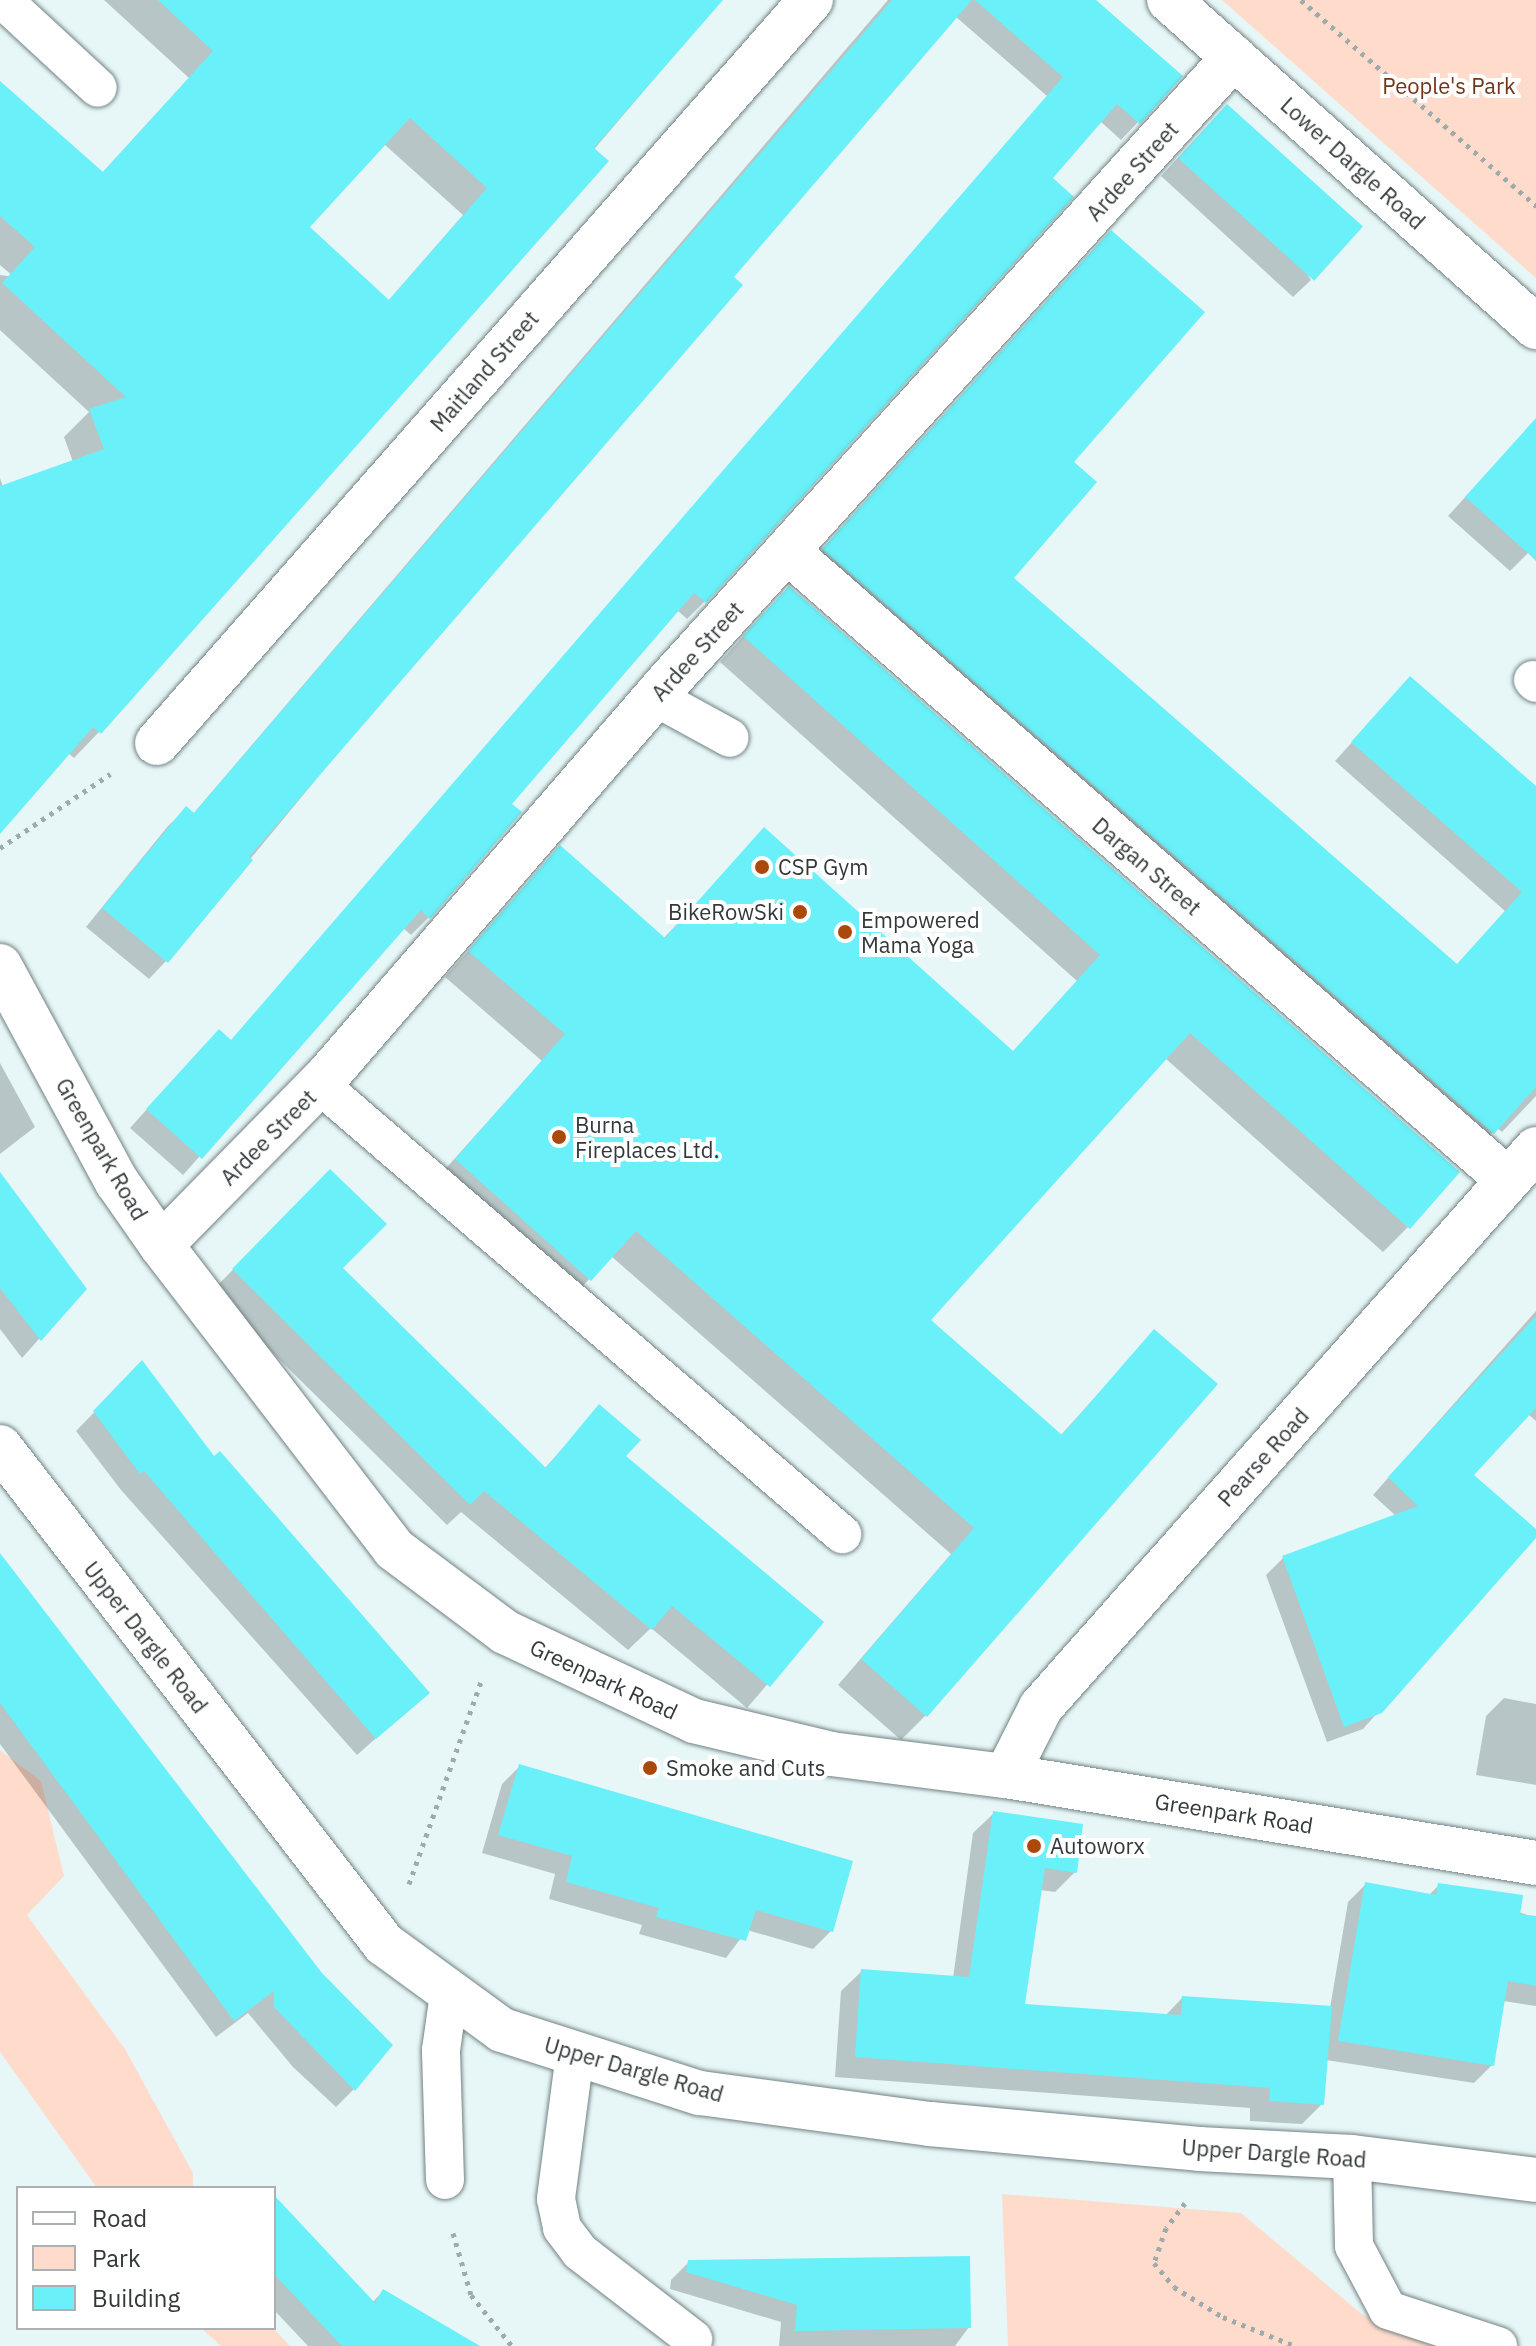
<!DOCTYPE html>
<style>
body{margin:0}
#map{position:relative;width:1536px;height:2346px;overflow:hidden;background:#e7f7f8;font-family:"IBM Plex Sans",sans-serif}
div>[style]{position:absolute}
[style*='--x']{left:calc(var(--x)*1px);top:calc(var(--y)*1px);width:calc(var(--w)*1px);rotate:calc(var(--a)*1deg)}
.green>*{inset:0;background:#ffdbcb}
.shadow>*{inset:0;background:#0003}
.building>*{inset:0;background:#69f0f8;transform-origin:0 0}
.path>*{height:5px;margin-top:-2.5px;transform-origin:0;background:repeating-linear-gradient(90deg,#9eaaab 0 4px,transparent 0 10px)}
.roads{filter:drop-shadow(0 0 2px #738182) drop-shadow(0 0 2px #738182)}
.lane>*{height:38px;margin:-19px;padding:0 19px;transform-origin:19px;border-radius:19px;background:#fff}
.street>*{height:44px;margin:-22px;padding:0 22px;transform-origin:22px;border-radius:22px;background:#fff}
.secondary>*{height:44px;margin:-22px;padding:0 22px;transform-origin:22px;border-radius:22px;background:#fff}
.dots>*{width:22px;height:22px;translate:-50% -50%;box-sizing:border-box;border:4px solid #fff;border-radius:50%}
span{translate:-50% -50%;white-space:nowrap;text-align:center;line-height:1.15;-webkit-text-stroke:8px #fff;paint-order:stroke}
.park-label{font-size:22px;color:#6e361a}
.street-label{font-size:22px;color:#333939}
.poi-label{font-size:22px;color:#333939}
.left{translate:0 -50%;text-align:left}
.right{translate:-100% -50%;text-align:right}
.legend{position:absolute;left:16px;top:2186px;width:260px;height:144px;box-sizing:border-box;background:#fff;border:2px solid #adb0b0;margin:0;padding:10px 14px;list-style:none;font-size:24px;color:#333939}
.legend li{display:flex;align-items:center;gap:16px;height:40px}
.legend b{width:40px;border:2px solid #adb0b0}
</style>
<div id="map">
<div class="green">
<div style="clip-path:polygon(1222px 0,1536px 0,1536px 278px)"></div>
<div style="clip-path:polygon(0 1750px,41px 1781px,64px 1876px,27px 1915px,125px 2049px,193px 2173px,193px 2188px,97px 2188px,0 2052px)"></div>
<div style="clip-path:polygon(1002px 2194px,1241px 2213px,1363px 2315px,1448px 2346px,1008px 2346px)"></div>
<div style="clip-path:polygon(201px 2328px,273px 2328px,290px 2346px,221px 2346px)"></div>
</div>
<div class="shadow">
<div style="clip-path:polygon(evenodd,104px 0,721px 0,99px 732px,74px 758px,68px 753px,0 828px,0 478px,3px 487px,73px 462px,64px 437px,89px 412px,0 330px,0 275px,14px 277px,0 265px,0 108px,101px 174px,189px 78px,104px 0,384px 144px,463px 215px,388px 301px,307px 227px,384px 144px)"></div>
<div style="clip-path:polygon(888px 0,1093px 0,1138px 122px,1121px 140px,1100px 121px,1050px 178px,1071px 197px,704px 602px,687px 619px,677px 610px,510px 804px,429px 917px,411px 935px,403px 928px,183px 1175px,130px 1128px,201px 1049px,230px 1042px,1047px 96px,955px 16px,731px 277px,166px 961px,149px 979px,86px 927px,168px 826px,186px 809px,193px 814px)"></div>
<div style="clip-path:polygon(1209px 124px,1311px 280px,1293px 297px,1161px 176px)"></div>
<div style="clip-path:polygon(1094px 250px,1071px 462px,1011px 578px,1456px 966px,1505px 911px,1335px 761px,1410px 678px,1536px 789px,1536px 1096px,1502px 1132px,1497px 1128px,1474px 1151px,806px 568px)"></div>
<div style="clip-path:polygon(1498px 461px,1536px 462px,1536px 561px,1528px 553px,1510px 571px,1448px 516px)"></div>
<div style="clip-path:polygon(764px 613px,1408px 1227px,1383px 1252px,1165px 1058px,928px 1320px,1060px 1436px,1154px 1332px,926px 1715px,901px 1740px,838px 1685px,951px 1554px,611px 1256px,565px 1305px,431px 1185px,542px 1061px,445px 977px,560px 848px,663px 939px,764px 830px,1012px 1053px,1077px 981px,720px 662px)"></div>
<div style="clip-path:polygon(0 1063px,35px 1127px,0 1154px)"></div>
<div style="clip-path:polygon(330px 1171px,340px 1268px,544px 1469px,600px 1407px,623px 1456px,821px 1622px,747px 1708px,651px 1628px,628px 1650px,461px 1512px,447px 1525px,211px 1292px)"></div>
<div style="clip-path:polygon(0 1181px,85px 1288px,22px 1358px,0 1329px)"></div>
<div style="clip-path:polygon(1536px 1311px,1536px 1421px,1528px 1414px,1471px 1476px,1536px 1535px,1363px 1729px,1327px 1742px,1266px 1575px,1283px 1558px,1396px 1516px,1373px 1495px)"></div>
<div style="clip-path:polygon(142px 1363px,213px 1459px,427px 1693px,357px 1755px,121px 1490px,76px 1431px)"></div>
<div style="clip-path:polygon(0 1594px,320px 1974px,354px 2089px,336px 2107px,293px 2067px,248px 2013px,216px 2037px,0 1744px)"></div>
<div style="clip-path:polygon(1504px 1698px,1536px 1704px,1536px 1785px,1476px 1775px,1486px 1716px)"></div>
<div style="clip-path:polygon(520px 1766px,831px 1931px,813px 1949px,747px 1930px,726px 1958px,639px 1934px,642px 1925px,549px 1899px,555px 1874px,482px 1853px,502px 1784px)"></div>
<div style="clip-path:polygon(994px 1813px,1075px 1872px,1055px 1892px,1040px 1890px,1023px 2005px,1165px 2016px,1182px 1998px,1330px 2008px,1348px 1902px,1366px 1884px,1429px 1895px,1439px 1885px,1536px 1918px,1536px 2006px,1503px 2001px,1492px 2065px,1474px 2083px,1326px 2060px,1322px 2104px,1302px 2124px,1250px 2121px,1250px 2108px,835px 2077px,841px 1991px,862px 1971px,953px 1978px,973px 1833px)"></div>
<div style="clip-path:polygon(274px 2198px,372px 2303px,383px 2291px,476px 2346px,308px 2346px,274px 2310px)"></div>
<div style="clip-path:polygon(689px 2262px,969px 2327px,955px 2346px,779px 2346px,781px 2322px,670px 2289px,671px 2280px)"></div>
</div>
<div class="building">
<div style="clip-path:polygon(evenodd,158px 0,723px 0,594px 148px,609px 161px,101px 734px,93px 727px,0 834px,0 486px,104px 449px,89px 409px,126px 397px,2px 283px,35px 247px,0 216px,0 81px,103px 172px,213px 51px,158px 0,410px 118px,487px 188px,389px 300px,310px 227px,410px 118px)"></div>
<div style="clip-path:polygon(892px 0,972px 0,734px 277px,743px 285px,249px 857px,253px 860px,168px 963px,102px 908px,186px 806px,194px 813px)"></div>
<div style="clip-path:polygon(975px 0,1096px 0,1183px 76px,1140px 124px,1117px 104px,1053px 178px,1074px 197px,706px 603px,694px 593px,512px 804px,522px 812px,430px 919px,421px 910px,202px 1159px,146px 1109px,219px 1029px,231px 1040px,1063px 77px)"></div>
<div style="left:1227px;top:104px;width:183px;height:73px;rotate:42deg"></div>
<div style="clip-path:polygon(1111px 230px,1205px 312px,1074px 462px,1097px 482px,1014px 578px,1457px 964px,1522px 892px,1351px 742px,1410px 676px,1536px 786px,1536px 1087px,1494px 1134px,822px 549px)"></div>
<div style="clip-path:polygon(1536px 418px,1536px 560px,1465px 497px)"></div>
<div style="clip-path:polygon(789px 586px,1460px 1172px,1410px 1229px,1190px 1033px,931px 1320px,1062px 1435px,1154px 1329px,1218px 1384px,927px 1717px,861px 1659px,974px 1528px,636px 1231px,591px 1281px,455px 1159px,565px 1034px,468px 951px,560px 845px,665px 938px,764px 827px,1013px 1051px,1100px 955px,743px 636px)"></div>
<div style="clip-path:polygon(330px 1169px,387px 1224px,343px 1268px,546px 1468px,599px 1404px,641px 1440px,626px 1456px,824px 1622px,770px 1687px,672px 1606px,652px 1630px,484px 1491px,470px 1505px,232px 1269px)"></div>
<div style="clip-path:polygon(0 1172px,87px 1289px,41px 1341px,0 1288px)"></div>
<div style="clip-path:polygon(1536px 1316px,1536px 1408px,1474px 1475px,1536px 1529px,1536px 1538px,1382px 1713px,1344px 1727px,1282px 1556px,1418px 1506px,1388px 1477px)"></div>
<div style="clip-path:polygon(142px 1360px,214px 1456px,220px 1451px,430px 1693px,376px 1739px,144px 1471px,140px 1474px,93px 1411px)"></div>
<div style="clip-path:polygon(0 1553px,322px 1973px,393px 2045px,355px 2091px,274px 2007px,274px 1991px,234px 2021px,0 1703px)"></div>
<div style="clip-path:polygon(519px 1764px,853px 1861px,833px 1932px,756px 1910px,746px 1941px,656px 1917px,659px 1908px,566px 1882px,572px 1856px,498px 1835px)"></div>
<div style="clip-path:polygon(993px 1811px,1083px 1824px,1077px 1873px,1045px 1868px,1025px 2004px,1181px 2015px,1182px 1996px,1332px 2006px,1324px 2105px,1269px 2101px,1270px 2088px,855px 2057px,861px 1969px,969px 1977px)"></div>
<div style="clip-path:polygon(1365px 1882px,1436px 1895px,1438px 1883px,1523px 1895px,1520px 1914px,1536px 1916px,1536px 1986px,1508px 1981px,1494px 2066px,1338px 2041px)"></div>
<div style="clip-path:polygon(274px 2195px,375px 2303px,383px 2289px,480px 2346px,342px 2346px,274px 2274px)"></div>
<div style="clip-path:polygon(970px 2256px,971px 2328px,795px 2331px,797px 2305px,686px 2272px,688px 2260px)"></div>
</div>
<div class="path">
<div style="--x:1301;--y:0;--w:313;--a:41.2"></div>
<div style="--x:0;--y:848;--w:133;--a:-33.9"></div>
<div style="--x:409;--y:1884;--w:214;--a:-70.4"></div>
<div style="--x:1185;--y:2203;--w:31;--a:127"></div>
<div style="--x:1166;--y:2228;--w:37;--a:109"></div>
<div style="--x:1154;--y:2263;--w:31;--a:50"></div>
<div style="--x:1174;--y:2287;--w:57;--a:31.5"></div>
<div style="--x:1223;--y:2317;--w:78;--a:21.9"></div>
<div style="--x:453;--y:2233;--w:65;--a:73.8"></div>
<div style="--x:471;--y:2295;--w:65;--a:51.2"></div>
</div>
<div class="roads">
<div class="lane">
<div style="--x:3;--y:0;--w:129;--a:42.8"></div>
<div style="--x:1533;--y:680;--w:4;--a:45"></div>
<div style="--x:655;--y:697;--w:85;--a:28.7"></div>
<div style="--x:320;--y:1085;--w:689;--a:40.7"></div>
<div style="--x:575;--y:2054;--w:146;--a:97.5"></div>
<div style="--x:556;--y:2199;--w:30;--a:78"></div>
<div style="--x:562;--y:2228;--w:30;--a:53"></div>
<div style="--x:580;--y:2252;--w:143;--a:37.6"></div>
<div style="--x:1352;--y:2157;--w:89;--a:88.7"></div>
<div style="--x:1354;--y:2246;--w:72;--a:62"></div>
<div style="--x:1388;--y:2310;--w:116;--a:18.1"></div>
<div style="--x:445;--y:2180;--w:130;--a:-91.8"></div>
<div style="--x:441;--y:2050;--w:57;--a:-81.9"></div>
</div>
<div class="street">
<div style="--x:1169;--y:0;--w:492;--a:41.7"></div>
<div style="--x:787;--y:551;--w:957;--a:41.1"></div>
<div style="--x:157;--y:743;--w:990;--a:-48.65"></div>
<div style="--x:0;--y:966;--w:246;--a:61.6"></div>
<div style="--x:117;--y:1182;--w:77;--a:55.1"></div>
<div style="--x:161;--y:1245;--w:383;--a:52.5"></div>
<div style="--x:394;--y:1549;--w:139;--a:36.8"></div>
<div style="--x:505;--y:1632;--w:209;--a:25.2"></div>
<div style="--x:694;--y:1721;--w:141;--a:13.5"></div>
<div style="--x:831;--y:1754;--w:176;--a:7.2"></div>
<div style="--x:1006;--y:1776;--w:537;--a:9.32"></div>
<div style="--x:161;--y:1245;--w:238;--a:-45.5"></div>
<div style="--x:328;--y:1075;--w:520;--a:-49.14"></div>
<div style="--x:668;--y:682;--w:843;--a:-47.84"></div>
<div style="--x:1006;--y:1776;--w:77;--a:-63.1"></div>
<div style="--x:1041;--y:1707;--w:746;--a:-48.42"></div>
</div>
<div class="secondary">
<div style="--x:0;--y:1447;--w:628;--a:52.31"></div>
<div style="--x:384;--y:1944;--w:146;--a:36.1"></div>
<div style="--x:502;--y:2030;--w:208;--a:17.7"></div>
<div style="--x:700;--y:2093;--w:232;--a:7.7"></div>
<div style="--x:930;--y:2124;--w:270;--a:5.3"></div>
<div style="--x:1199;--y:2149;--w:153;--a:3"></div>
<div style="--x:1352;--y:2157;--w:185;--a:7.1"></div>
</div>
</div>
<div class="dots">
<div style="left:762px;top:867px;background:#ab490a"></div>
<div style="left:800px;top:912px;background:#ab490a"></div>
<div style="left:845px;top:932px;background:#ab490a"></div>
<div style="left:559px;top:1137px;background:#ab490a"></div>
<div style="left:650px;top:1768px;background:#ab490a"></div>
<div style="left:1034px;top:1846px;background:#ab490a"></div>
</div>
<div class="park-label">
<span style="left:1449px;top:86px">People's Park</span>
</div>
<div class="street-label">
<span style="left:1353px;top:163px;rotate:42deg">Lower Dargle Road</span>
<span style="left:1132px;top:171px;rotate:-48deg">Ardee Street</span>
<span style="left:484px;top:371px;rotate:-49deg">Maitland Street</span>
<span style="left:697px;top:651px;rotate:-48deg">Ardee Street</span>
<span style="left:1147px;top:866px;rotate:41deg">Dargan Street</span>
<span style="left:268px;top:1137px;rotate:-45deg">Ardee Street</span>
<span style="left:102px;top:1149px;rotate:60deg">Greenpark Road</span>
<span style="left:1263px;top:1457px;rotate:-48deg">Pearse Road</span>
<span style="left:146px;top:1637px;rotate:52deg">Upper Dargle Road</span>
<span style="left:604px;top:1679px;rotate:25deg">Greenpark Road</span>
<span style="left:1234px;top:1813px;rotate:9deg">Greenpark Road</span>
<span style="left:634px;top:2069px;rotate:16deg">Upper Dargle Road</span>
<span style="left:1274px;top:2153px;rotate:4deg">Upper Dargle Road</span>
</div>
<div class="poi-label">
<span class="left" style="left:778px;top:867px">CSP Gym</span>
<span class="right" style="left:784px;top:912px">BikeRowSki</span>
<span class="left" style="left:861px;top:932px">Empowered<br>Mama Yoga</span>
<span class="left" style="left:575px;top:1137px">Burna<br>Fireplaces Ltd.</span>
<span class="left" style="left:666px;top:1768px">Smoke and Cuts</span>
<span class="left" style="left:1050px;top:1846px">Autoworx</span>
</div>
<ul class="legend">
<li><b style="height:10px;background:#fff"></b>Road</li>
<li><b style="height:22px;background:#ffdbcb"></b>Park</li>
<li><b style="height:22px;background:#69f0f8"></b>Building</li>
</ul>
</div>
